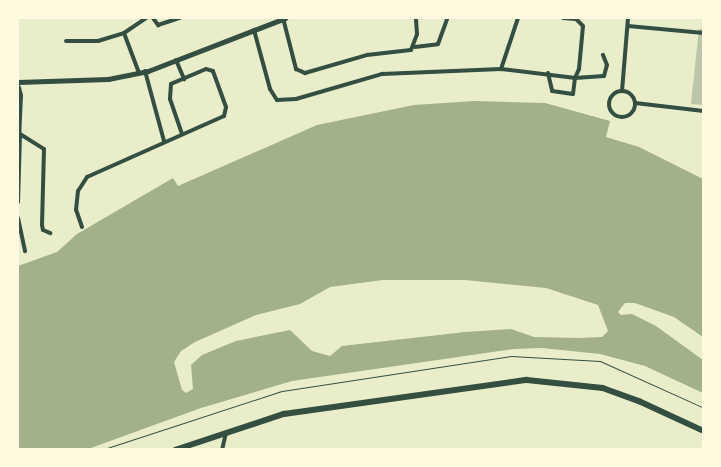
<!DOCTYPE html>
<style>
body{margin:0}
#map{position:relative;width:721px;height:467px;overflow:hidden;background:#e9edc9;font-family:Raleway,sans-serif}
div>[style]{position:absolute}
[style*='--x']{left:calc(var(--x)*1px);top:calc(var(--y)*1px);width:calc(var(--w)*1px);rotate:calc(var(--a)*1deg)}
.water>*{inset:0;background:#a3b18a}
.building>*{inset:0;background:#bcc5a7}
.path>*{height:1px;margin:-0.5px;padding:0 0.5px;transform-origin:0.5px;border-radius:0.5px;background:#344e41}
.minor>*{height:4px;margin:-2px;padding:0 2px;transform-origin:2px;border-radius:2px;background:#344e41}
.minor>.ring{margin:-2px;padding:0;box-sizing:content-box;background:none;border:4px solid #344e41;border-radius:50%}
.secondary>*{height:5px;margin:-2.5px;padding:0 2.5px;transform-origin:2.5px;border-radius:2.5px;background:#344e41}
.primary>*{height:5.5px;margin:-2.75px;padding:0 2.75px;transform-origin:2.75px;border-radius:2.75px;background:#344e41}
span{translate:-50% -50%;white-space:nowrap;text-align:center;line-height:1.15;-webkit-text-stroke:4px #fefae0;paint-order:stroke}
.frame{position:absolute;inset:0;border:19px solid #fefae0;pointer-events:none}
</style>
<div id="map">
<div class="water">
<div style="clip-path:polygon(evenodd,474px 101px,545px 103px,610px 121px,606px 137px,639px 147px,703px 179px,703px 337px,674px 317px,635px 303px,625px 303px,618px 312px,621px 315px,632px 314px,656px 326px,703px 360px,703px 393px,645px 366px,600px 354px,542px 348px,514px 349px,292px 381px,201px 408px,88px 449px,18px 449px,18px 266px,57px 252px,77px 234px,173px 178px,178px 186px,317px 125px,414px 105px,474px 101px,383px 280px,465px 280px,546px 288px,598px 305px,608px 331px,602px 337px,579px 338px,534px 337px,511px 329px,465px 332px,342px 346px,330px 356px,312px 351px,290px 330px,236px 341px,202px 355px,191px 365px,193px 389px,186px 393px,182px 390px,174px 362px,181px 351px,195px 342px,256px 315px,300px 304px,330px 287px,383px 280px)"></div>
</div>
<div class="building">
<div style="clip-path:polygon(699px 29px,704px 29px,704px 105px,691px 104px)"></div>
</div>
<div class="path">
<div style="--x:101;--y:450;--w:190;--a:-18.1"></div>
<div style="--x:282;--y:391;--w:232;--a:-8.7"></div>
<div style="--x:511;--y:356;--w:89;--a:3.2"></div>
<div style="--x:600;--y:361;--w:114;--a:24.3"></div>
</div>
<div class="minor">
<div style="--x:153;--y:18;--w:9;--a:54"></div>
<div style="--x:158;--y:25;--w:23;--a:-18"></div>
<div style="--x:283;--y:18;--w:53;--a:75.7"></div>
<div style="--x:296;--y:69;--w:10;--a:24"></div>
<div style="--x:305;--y:73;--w:65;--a:-16.2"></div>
<div style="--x:367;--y:55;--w:44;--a:-6.5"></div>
<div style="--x:411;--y:50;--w:17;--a:-69"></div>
<div style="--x:417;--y:34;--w:16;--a:-94"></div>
<div style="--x:518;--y:18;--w:54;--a:108.4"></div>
<div style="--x:501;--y:69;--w:75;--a:6.9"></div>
<div style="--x:575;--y:78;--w:10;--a:-66"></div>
<div style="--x:579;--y:69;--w:43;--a:-84.7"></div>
<div style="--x:583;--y:26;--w:10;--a:-135"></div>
<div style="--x:576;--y:19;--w:13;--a:-176"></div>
<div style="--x:628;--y:26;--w:76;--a:5.3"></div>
<div style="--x:254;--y:30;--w:61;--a:74.8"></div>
<div style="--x:270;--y:89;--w:13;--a:58"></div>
<div style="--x:277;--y:100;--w:19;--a:-3"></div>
<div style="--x:296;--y:99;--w:90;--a:-16.2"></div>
<div style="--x:382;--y:74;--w:119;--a:-2.4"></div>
<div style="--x:124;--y:33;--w:43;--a:69.4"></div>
<div style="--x:66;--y:41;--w:32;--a:0"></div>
<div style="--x:98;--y:41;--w:27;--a:-17"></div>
<div style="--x:124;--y:33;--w:27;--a:-34"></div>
<div style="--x:415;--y:47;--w:23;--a:-7"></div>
<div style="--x:438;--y:44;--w:27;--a:-70"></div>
<div style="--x:176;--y:60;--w:21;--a:67"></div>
<div style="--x:145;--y:71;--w:73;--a:74.8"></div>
<div style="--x:548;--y:73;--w:18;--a:77"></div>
<div style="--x:552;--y:91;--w:21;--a:8"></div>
<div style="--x:573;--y:94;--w:16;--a:-83"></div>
<div style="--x:575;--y:78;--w:29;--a:-4"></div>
<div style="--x:604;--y:76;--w:11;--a:-75"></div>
<div style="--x:607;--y:65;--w:11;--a:-112"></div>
<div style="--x:622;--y:91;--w:73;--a:-85.3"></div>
<div class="ring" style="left:609px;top:91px;width:22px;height:22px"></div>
<div style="--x:635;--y:103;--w:69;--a:6.6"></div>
<div style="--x:20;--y:134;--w:28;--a:32"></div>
<div style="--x:44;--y:149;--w:76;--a:91.5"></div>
<div style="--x:42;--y:225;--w:5;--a:79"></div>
<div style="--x:43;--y:230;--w:8;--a:23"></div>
<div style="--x:18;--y:202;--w:66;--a:-88.3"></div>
<div style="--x:18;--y:218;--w:34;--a:78"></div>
<div style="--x:82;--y:227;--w:18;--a:-109"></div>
<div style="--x:76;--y:210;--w:19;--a:-84"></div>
<div style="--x:78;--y:191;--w:17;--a:-57"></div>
<div style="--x:87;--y:177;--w:150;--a:-24"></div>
<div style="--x:224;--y:116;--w:9;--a:-77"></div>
<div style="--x:226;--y:107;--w:38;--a:-110"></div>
<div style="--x:213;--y:71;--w:7;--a:-164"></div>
<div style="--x:206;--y:69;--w:38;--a:157"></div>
<div style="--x:171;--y:84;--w:15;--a:94"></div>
<div style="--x:170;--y:99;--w:36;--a:71"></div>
<div style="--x:222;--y:450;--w:18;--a:-77"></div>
</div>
<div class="secondary">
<div style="--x:18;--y:82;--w:90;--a:-1.9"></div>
<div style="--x:108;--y:79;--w:41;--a:-11.3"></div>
<div style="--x:148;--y:71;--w:147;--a:-21.1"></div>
<div style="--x:18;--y:87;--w:8;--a:76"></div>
<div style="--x:20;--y:95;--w:44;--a:92.6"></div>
</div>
<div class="primary">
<div style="--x:175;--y:450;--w:115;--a:-18.3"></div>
<div style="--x:284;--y:414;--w:245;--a:-8"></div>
<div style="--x:527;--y:380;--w:76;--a:6"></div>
<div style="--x:603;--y:388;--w:38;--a:20"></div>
<div style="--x:639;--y:401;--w:72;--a:24.8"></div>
</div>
<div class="frame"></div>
</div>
